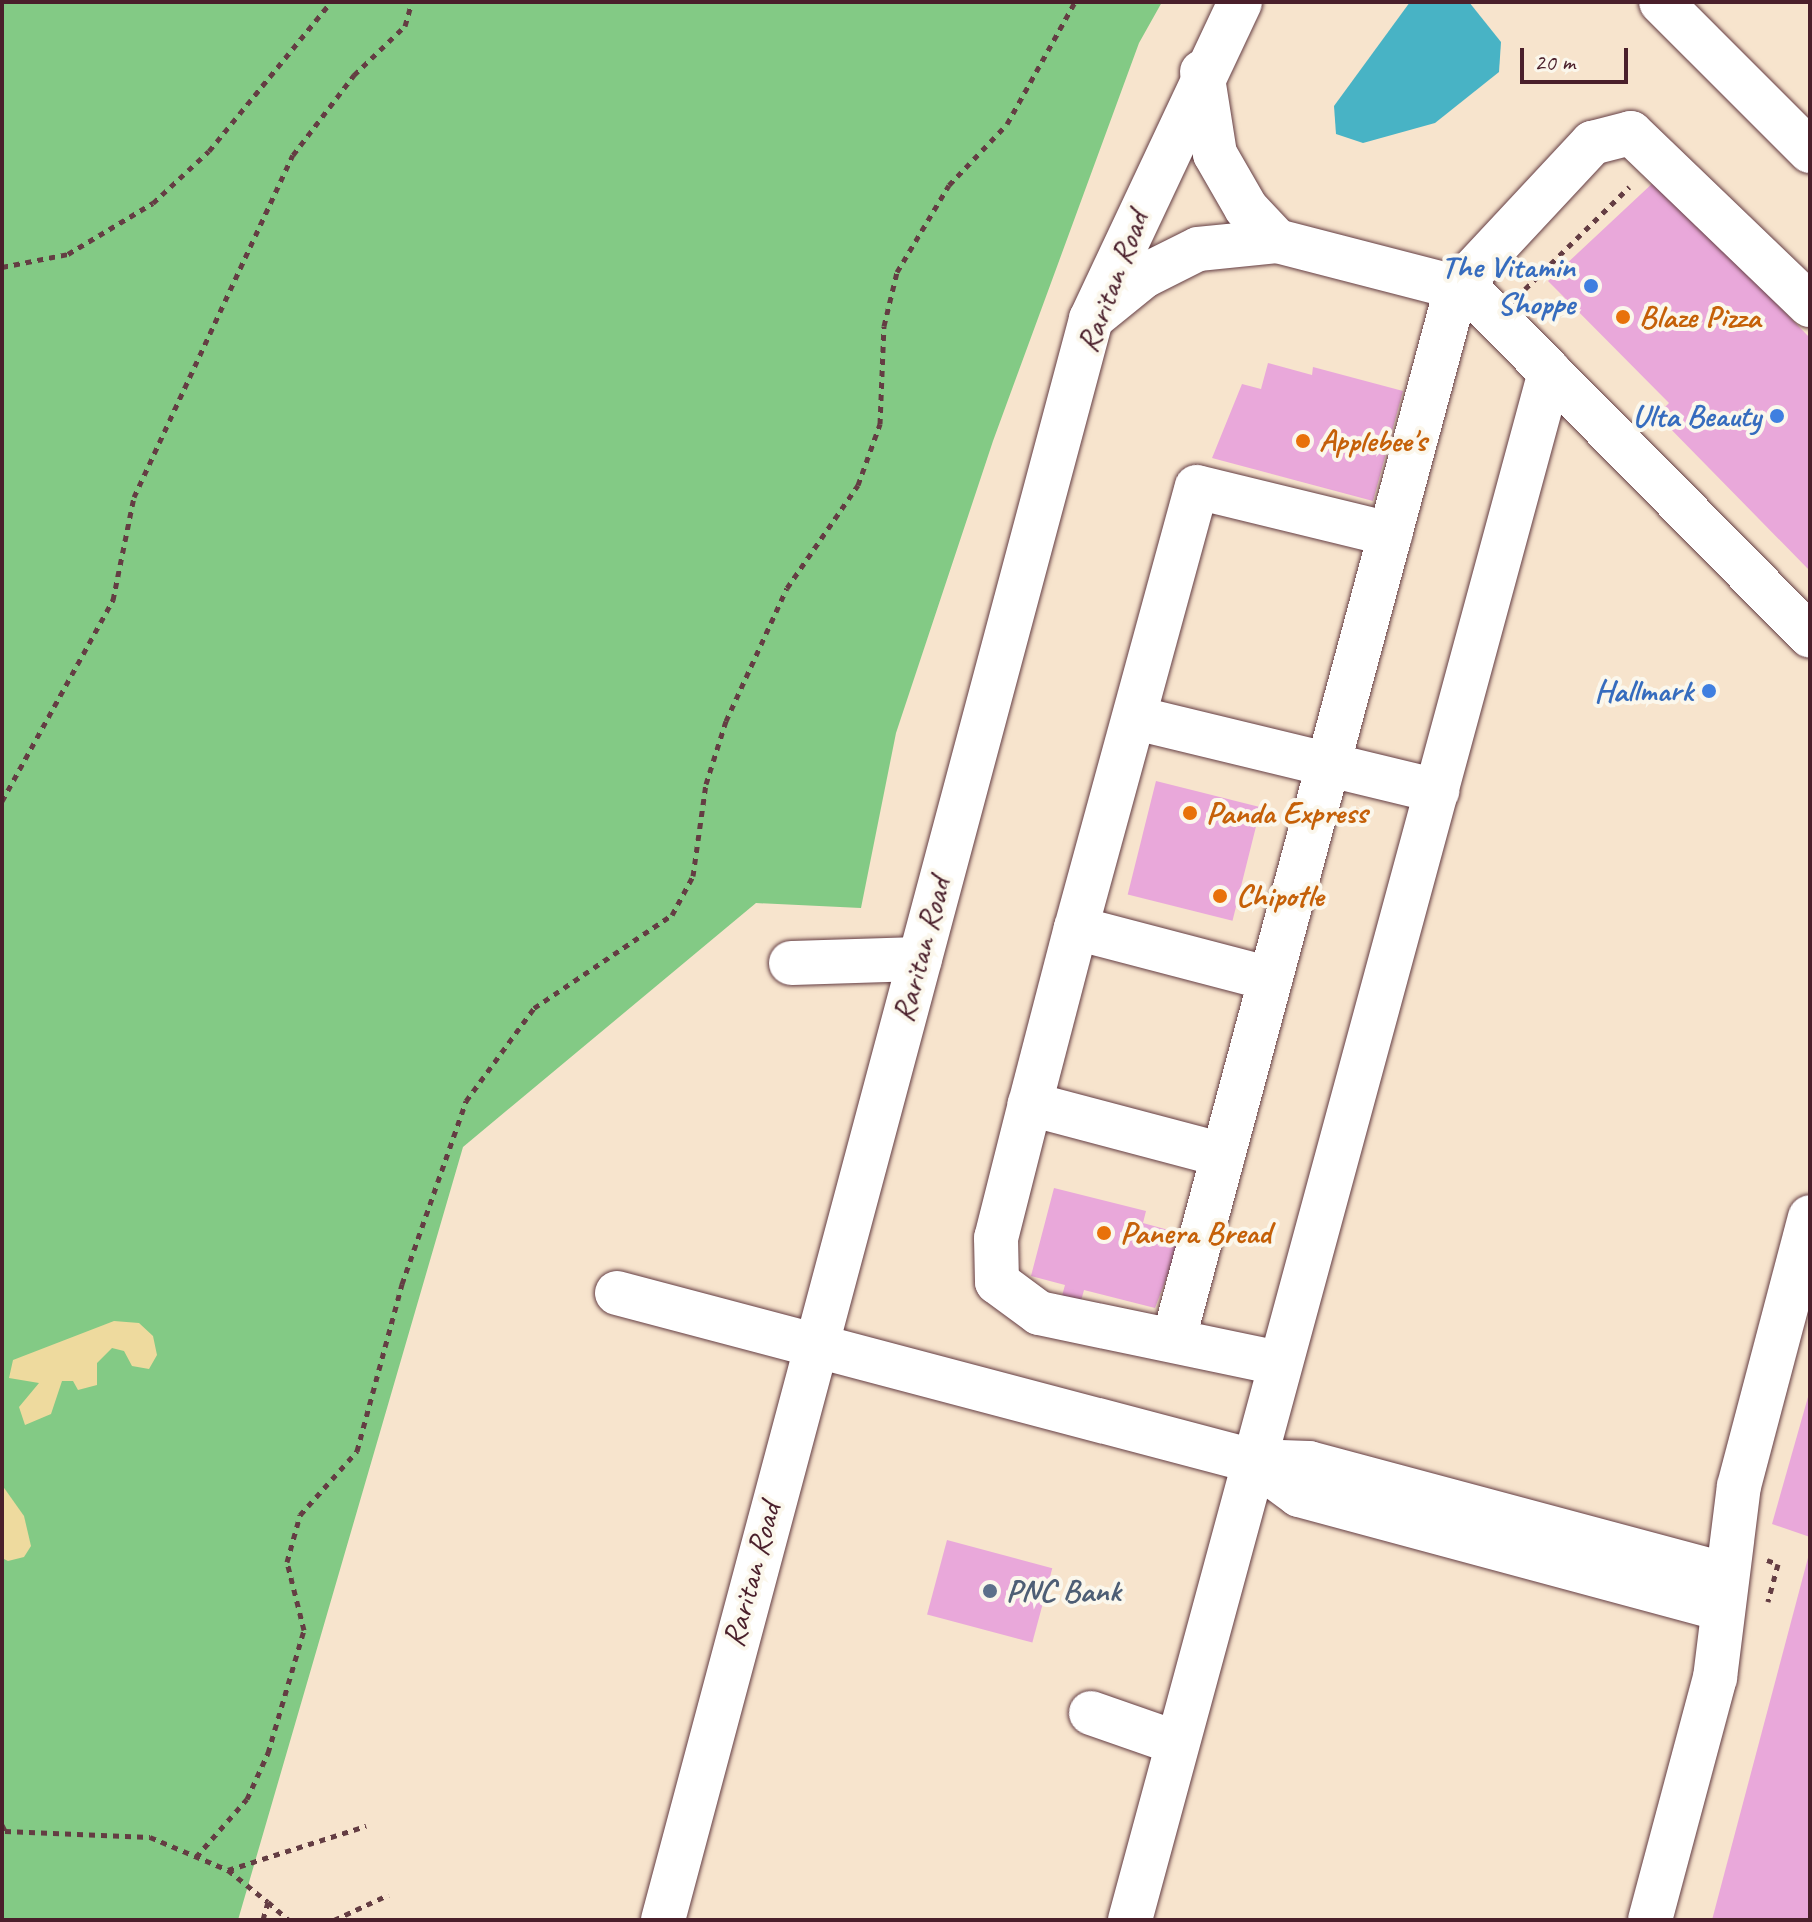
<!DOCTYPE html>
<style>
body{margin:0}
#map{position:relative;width:1812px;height:1922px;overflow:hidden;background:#f7e4cd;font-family:Caveat,sans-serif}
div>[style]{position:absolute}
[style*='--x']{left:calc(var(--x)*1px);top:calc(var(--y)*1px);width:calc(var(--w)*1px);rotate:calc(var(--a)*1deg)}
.green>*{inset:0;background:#83ca85}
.sand>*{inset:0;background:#eeda9e}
.water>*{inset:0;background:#48b3c5}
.building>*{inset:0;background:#e9a8da;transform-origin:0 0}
.path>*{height:5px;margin-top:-2.5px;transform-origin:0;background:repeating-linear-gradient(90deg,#643d43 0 6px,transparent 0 12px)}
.roads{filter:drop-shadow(0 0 2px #643d43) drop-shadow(0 0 2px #643d43)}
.minor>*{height:44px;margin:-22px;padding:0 22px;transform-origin:22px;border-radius:22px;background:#fff}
.major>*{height:44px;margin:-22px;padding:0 22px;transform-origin:22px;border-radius:22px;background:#fff}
.dots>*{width:22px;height:22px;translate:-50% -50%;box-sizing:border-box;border:4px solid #fbf7ec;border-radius:50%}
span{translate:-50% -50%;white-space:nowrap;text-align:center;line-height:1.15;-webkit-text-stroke:8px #fbf7ec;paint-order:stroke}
.shop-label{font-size:32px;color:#366cbe;font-weight:700}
.right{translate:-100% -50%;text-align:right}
.street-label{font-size:32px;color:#4a1f2b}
.food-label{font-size:32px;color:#c56008;font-weight:700}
.left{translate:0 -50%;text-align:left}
.service-label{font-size:32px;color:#4e5e75;font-weight:700}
.frame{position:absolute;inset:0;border:4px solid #4a1f2b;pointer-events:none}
.scale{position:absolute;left:1520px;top:48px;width:108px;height:36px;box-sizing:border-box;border:4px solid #4a1f2b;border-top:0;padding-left:10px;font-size:24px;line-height:28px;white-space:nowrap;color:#4a1f2b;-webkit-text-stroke:6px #fbf7ec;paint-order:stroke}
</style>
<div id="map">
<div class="green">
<div style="clip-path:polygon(2px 2px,1162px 2px,1139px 43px,993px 441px,896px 733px,861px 908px,756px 903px,463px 1147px,238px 1920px,2px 1920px)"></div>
</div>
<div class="sand">
<div style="clip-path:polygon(114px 1321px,139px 1323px,153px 1336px,157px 1355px,149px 1369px,132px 1366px,124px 1351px,112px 1348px,97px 1363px,97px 1385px,78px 1390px,73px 1381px,62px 1381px,51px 1414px,25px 1425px,19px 1407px,39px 1383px,9px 1378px,13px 1360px)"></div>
<div style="clip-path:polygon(2px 1485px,24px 1516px,31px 1546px,24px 1557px,8px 1561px,2px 1558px)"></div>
</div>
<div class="water">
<div style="clip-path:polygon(1410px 2px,1469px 2px,1501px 42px,1499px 72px,1435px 123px,1363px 143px,1336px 134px,1334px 106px)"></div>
</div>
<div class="building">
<div style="clip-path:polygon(1656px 180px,1810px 338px,1810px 571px,1657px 415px,1669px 403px,1548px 281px)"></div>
<div style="clip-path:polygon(1268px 363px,1312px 375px,1313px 367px,1403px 391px,1373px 501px,1212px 458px,1242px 384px,1261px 389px)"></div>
<div style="left:1156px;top:781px;width:108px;height:117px;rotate:14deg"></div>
<div style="clip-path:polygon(1054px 1188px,1146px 1211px,1143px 1223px,1183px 1234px,1155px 1308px,1084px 1290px,1079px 1308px,1060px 1303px,1065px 1285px,1031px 1276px)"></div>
<div style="clip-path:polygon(1810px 1390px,1810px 1537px,1772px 1524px)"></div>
<div style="left:947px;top:1540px;width:109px;height:77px;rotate:15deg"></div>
<div style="clip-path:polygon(1809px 1554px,1810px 1920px,1712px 1920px)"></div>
</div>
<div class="path">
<div style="--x:2;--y:267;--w:67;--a:-11.1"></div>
<div style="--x:68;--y:254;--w:99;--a:-31"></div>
<div style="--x:153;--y:203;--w:76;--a:-42.9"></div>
<div style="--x:209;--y:151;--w:193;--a:-50.7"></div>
<div style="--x:1525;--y:289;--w:146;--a:-44.4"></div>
<div style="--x:2;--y:801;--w:230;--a:-61.1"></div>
<div style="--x:113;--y:600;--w:105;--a:-78.5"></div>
<div style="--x:134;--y:497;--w:377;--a:-65.1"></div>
<div style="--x:293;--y:155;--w:101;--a:-52.7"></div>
<div style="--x:354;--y:75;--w:71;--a:-43.9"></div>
<div style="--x:405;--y:26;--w:25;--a:-74"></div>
<div style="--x:1767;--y:1560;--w:12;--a:20"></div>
<div style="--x:1778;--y:1564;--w:39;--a:105"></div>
<div style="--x:2;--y:1825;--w:7;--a:63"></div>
<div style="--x:5;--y:1831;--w:145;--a:2.4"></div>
<div style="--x:150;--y:1837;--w:85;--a:22.9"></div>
<div style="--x:228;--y:1870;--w:145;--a:-17.7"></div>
<div style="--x:196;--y:1857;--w:77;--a:-48.7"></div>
<div style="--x:247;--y:1799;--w:51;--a:-65.5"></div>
<div style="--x:268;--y:1753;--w:128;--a:-73.7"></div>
<div style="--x:304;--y:1630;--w:70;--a:-104"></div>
<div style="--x:287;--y:1562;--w:49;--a:-74.5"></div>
<div style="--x:300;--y:1515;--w:86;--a:-48.3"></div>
<div style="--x:357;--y:1451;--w:173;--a:-74.9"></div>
<div style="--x:402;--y:1284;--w:194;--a:-70.7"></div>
<div style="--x:466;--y:1101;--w:115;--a:-53.8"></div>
<div style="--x:534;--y:1008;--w:166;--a:-34"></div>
<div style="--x:672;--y:915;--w:44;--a:-61.7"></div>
<div style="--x:693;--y:876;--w:93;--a:-82"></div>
<div style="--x:706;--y:784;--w:66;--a:-72.4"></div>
<div style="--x:726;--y:721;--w:146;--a:-65.4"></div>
<div style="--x:787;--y:588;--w:125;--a:-55.4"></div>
<div style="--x:858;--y:485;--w:65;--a:-70.2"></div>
<div style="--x:880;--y:424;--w:98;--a:-87.7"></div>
<div style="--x:884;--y:326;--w:56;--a:-76.5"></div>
<div style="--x:897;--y:272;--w:101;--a:-59.1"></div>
<div style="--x:949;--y:185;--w:84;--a:-46.4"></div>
<div style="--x:1007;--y:124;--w:140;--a:-60.9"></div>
<div style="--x:228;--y:1870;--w:51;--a:38.7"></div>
<div style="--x:268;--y:1902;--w:19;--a:106"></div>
<div style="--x:268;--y:1902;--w:28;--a:41"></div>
<div style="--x:334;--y:1920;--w:60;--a:-24.8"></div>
</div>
<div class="roads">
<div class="minor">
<div style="--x:1661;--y:2;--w:211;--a:45"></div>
<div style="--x:1202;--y:72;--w:83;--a:81"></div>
<div style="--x:1215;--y:154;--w:62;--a:60.1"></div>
<div style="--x:1246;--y:208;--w:45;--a:46.8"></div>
<div style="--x:1091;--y:319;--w:68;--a:-39.1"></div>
<div style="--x:1144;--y:276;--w:60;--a:-26.6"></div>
<div style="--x:1198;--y:249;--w:79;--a:-5.8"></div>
<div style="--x:1277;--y:241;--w:199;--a:14.5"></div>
<div style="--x:1470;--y:291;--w:484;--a:45.4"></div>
<div style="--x:1136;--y:718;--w:310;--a:13.6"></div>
<div style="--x:1076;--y:928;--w:457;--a:-74.7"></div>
<div style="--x:1197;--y:487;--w:199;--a:13.7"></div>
<div style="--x:791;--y:963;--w:129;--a:-1.8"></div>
<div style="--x:1030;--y:1104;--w:138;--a:104.2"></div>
<div style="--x:996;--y:1238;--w:44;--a:88.7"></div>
<div style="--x:997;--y:1282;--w:52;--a:36.4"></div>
<div style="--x:1039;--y:1313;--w:244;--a:11.8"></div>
<div style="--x:1223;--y:1155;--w:200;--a:-165.2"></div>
<div style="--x:1030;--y:1104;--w:182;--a:-75.4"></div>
<div style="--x:1076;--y:928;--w:201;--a:14.7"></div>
<div style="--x:617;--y:1293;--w:658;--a:14.8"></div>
<div style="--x:1253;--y:1461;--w:56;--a:2"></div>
<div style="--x:1309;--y:1463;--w:432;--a:15"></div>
<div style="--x:1174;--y:1338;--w:1086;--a:-74.95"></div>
<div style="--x:1456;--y:289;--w:200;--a:-47"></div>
<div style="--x:1592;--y:143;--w:40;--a:-14.4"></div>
<div style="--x:1631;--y:133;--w:248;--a:43.9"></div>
<div style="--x:1253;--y:1461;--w:57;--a:36.5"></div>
<div style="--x:1299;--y:1495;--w:438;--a:15.1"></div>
<div style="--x:1091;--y:1713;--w:91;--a:19.2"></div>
<div style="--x:1130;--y:1920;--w:1604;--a:-74.82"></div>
<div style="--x:1650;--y:1920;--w:251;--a:-75"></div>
<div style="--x:1715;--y:1678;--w:193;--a:-82.9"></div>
<div style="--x:1739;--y:1486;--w:278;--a:-75.2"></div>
</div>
<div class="major">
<div style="--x:663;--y:1920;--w:1657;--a:-75.03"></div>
<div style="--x:1091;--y:319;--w:350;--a:-64.8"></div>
</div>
</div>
<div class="dots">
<div style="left:1591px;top:286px;background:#3f7fe0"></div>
<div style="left:1623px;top:317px;background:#e8710a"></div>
<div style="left:1777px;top:416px;background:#3f7fe0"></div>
<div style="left:1303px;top:441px;background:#e8710a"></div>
<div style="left:1709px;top:691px;background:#3f7fe0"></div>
<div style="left:1190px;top:813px;background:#e8710a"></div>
<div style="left:1220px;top:896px;background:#e8710a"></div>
<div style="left:1104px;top:1233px;background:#e8710a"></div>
<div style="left:990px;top:1591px;background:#5c6f8a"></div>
</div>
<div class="shop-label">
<span class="right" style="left:1575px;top:286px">The Vitamin<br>Shoppe</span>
<span class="right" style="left:1761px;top:416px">Ulta Beauty</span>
<span class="right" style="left:1693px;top:691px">Hallmark</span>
</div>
<div class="street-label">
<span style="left:1113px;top:282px;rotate:-69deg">Raritan Road</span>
<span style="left:922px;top:950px;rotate:-75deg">Raritan Road</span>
<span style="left:752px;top:1575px;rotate:-75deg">Raritan Road</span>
</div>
<div class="food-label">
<span class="left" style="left:1639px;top:317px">Blaze Pizza</span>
<span class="left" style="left:1319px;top:441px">Applebee's</span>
<span class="left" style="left:1206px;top:813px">Panda Express</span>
<span class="left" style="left:1236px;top:896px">Chipotle</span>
<span class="left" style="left:1120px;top:1233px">Panera Bread</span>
</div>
<div class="service-label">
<span class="left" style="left:1006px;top:1591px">PNC Bank</span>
</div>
<div class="frame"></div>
<div class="scale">20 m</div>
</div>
